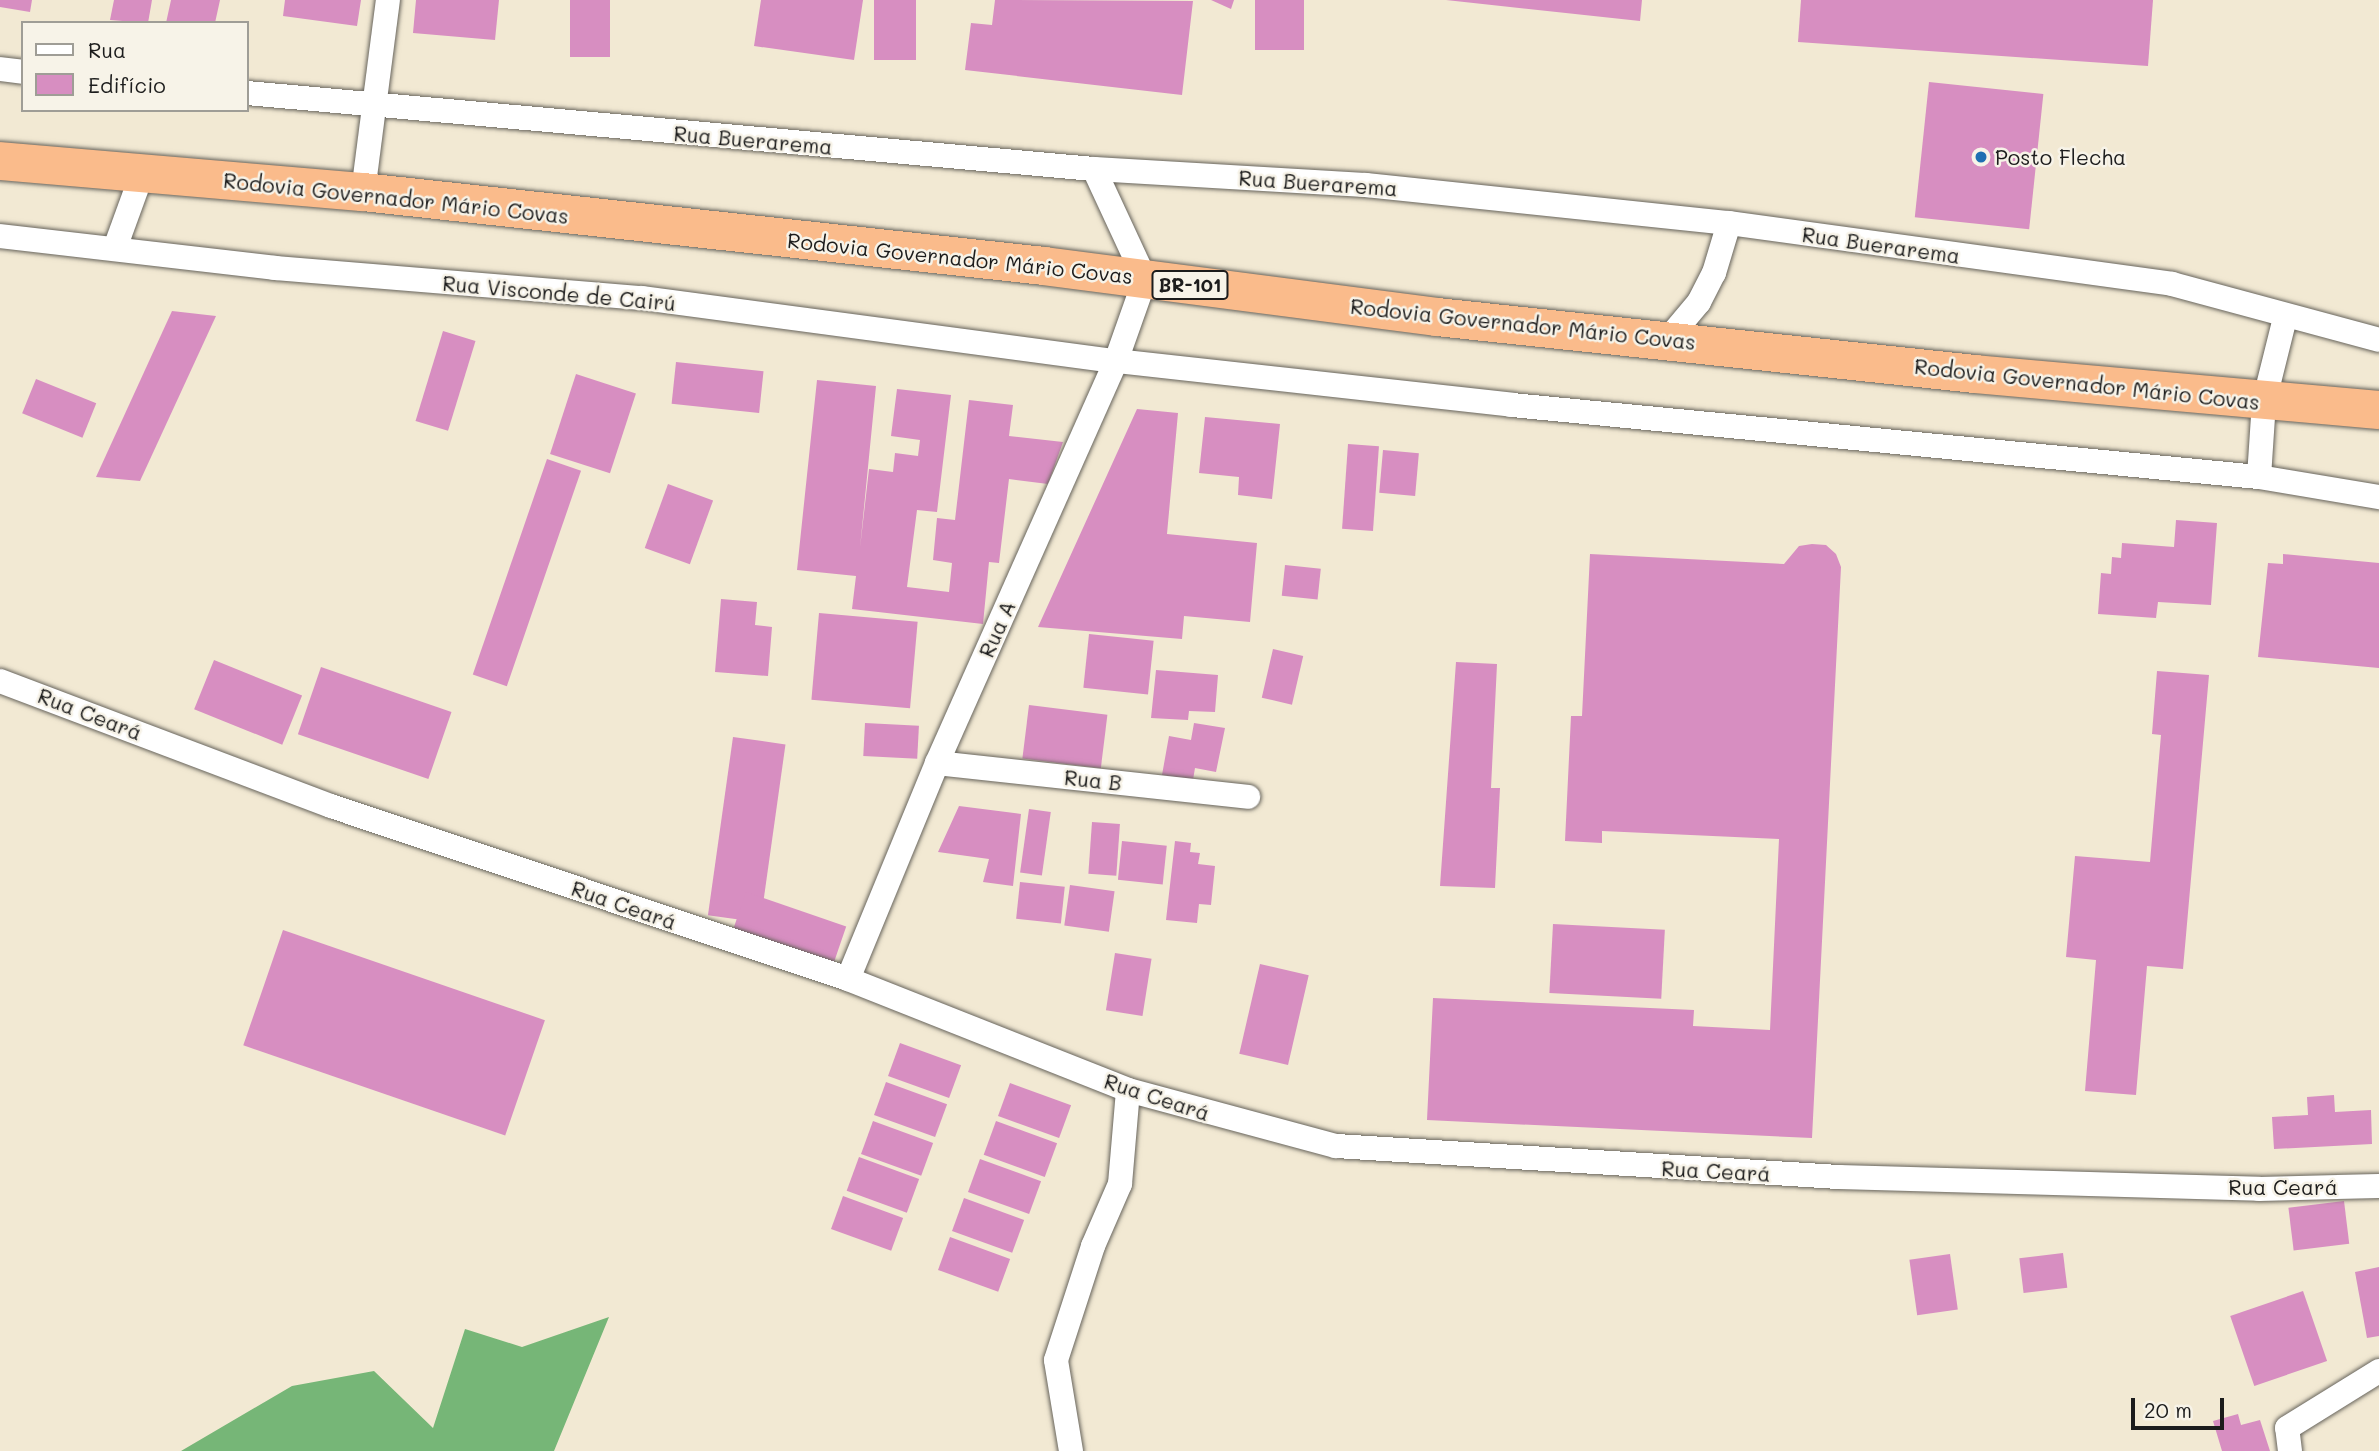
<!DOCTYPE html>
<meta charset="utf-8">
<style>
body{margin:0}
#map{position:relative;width:2379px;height:1451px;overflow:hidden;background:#f2e9d3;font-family:Mali,sans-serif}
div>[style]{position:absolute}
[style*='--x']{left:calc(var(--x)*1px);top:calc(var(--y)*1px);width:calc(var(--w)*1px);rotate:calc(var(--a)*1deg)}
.forest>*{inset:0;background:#76b677}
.building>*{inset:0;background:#d78ec1;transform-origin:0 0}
.roads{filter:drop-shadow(0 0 2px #67645c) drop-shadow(0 0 2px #67645c)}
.street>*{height:24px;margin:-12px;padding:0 12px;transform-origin:12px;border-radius:12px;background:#fff}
.highway>*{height:38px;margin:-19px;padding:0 19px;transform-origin:19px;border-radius:19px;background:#fabb8b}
.dots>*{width:19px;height:19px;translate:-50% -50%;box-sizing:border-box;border:4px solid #f7f3e8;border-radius:50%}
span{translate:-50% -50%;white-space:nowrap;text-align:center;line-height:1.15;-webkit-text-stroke:5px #f7f3e8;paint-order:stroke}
.shield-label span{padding:2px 5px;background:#f7f3e8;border:2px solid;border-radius:5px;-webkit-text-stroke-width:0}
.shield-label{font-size:19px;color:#1c1c1c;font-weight:700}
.street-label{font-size:21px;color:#1c1c1c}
.poi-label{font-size:21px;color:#1c1c1c}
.left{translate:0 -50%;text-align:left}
.legend{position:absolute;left:21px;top:21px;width:228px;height:91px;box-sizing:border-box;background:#f7f3e8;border:2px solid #9f9d96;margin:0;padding:9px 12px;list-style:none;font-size:21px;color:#1c1c1c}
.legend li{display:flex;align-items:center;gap:14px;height:35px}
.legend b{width:35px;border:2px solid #9f9d96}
.scale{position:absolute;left:2131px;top:1398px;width:93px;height:32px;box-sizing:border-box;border:4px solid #1c1c1c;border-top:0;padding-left:9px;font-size:21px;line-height:24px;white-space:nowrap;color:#1c1c1c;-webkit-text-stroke:5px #f7f3e8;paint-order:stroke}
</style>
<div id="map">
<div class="forest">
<div style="clip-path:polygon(609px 1317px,554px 1451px,181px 1451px,292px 1386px,374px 1371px,433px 1428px,465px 1329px,522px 1347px)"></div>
</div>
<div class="building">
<div style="clip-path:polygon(0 0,32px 0,30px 12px,0 7px)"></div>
<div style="clip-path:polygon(114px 0,152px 0,148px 23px,110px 20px)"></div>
<div style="clip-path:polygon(171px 0,220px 0,215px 23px,166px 23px)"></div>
<div style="clip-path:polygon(285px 0,361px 0,357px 26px,283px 16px)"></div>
<div style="clip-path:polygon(416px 0,499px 0,495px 40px,413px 33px)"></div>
<div style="left:570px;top:0;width:40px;height:57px"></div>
<div style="clip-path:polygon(761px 0,863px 0,854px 60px,754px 46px)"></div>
<div style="left:874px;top:0;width:42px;height:60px"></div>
<div style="clip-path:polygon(995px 0,1193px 1px,1182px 95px,965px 70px,971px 23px,992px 25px)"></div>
<div style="clip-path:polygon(1211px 0,1234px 0,1231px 9px)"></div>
<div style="left:1255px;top:0;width:49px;height:50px"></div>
<div style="clip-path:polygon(1446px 0,1642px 0,1640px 21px)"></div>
<div style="clip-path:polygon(1801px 0,2153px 0,2148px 66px,1798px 42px)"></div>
<div style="left:1929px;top:82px;width:115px;height:136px;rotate:6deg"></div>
<div style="clip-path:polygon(172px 311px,216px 316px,140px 481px,96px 477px)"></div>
<div style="left:443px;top:331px;width:34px;height:94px;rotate:17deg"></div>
<div style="left:676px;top:362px;width:88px;height:42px;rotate:6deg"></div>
<div style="left:576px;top:374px;width:63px;height:84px;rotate:18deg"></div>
<div style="left:36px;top:379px;width:65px;height:37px;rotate:22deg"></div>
<div style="clip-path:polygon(817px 380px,876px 386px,860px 548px,869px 469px,893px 472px,895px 453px,918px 456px,920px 440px,891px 436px,897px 389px,951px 395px,937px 512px,917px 510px,907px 587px,949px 592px,952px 563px,933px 560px,937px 518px,955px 520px,969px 400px,1013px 405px,1009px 436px,1063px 442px,1048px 484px,1009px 479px,999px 563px,989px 562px,983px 624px,852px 609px,856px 576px,797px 570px)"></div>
<div style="clip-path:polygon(1137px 409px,1178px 413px,1167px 534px,1257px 543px,1250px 622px,1184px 616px,1182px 639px,1038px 627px)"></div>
<div style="clip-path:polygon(1205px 417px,1280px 424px,1272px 499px,1238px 495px,1239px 477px,1199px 473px)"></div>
<div style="left:1348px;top:444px;width:31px;height:85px;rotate:4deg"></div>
<div style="left:1383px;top:450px;width:36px;height:43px;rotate:5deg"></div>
<div style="left:547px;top:459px;width:36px;height:228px;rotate:19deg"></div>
<div style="left:668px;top:484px;width:48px;height:68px;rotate:20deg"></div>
<div style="clip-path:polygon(2176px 520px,2217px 523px,2211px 605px,2158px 602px,2156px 618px,2098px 614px,2101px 573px,2111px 574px,2112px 557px,2121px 558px,2122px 543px,2174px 547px)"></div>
<div style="clip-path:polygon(1812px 544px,1826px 545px,1836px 554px,1841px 567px,1812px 1138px,1427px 1120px,1433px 998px,1694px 1010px,1693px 1026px,1770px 1030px,1779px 839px,1602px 831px,1602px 843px,1565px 841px,1571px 716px,1582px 716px,1590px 554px,1784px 564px,1799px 546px)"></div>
<div style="clip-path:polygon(2283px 554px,2379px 563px,2379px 668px,2258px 657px,2268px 563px,2283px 564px)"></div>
<div style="left:1285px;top:565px;width:36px;height:31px;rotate:6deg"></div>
<div style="clip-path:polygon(721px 599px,757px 602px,755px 625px,772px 627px,768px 676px,715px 672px)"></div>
<div style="left:819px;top:613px;width:99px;height:87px;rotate:5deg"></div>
<div style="left:1089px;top:634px;width:65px;height:54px;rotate:6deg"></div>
<div style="left:1273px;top:649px;width:31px;height:50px;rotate:13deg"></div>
<div style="left:214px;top:660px;width:95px;height:53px;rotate:22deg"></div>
<div style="clip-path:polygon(1456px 662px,1497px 664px,1491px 788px,1500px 788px,1495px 888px,1440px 886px)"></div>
<div style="left:321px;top:667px;width:138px;height:71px;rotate:19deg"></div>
<div style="clip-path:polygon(1156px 670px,1218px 675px,1215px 712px,1189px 711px,1188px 720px,1151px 718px)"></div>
<div style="clip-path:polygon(2157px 671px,2209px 675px,2183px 969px,2147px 966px,2136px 1095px,2085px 1091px,2096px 960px,2066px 957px,2075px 856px,2150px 862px,2161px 735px,2152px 734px)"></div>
<div style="left:1029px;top:705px;width:79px;height:54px;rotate:7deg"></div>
<div style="left:865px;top:723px;width:54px;height:33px;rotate:3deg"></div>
<div style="clip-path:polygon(1194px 723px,1225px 728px,1216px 772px,1195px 768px,1193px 780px,1162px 775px,1169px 736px,1191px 740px)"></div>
<div style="left:733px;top:737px;width:53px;height:180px;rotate:8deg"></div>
<div style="clip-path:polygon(959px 806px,1021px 814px,1013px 886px,983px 882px,989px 859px,938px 852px)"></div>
<div style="left:1029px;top:809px;width:22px;height:64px;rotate:8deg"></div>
<div style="left:1092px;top:822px;width:28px;height:52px;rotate:4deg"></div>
<div style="left:1122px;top:841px;width:45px;height:39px;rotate:6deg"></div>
<div style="clip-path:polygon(1175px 841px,1191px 843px,1190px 852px,1200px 853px,1198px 864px,1215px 866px,1211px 905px,1199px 904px,1197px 923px,1166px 920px)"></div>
<div style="left:1020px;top:882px;width:45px;height:37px;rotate:6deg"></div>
<div style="left:1070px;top:885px;width:45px;height:41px;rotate:8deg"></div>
<div style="left:746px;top:892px;width:106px;height:39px;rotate:19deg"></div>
<div style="left:1553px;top:924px;width:112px;height:69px;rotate:3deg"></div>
<div style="left:283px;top:930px;width:277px;height:122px;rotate:19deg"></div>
<div style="left:1115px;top:953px;width:37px;height:58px;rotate:9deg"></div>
<div style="left:1260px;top:964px;width:50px;height:92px;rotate:13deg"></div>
<div style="left:900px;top:1043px;width:65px;height:35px;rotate:20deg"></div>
<div style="left:886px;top:1082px;width:65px;height:35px;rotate:20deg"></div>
<div style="left:1010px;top:1083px;width:65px;height:35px;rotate:20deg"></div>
<div style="clip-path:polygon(2334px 1095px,2335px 1112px,2371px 1110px,2372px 1144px,2274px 1149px,2272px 1117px,2308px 1115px,2307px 1097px)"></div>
<div style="left:873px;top:1121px;width:64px;height:35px;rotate:20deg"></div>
<div style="left:996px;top:1121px;width:65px;height:36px;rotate:20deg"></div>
<div style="left:859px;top:1157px;width:64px;height:36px;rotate:20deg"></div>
<div style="left:980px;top:1159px;width:65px;height:35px;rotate:20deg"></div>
<div style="left:843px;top:1196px;width:64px;height:35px;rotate:20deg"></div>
<div style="left:964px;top:1198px;width:64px;height:35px;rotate:20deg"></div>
<div style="left:2344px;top:1201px;width:43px;height:56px;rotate:83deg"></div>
<div style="left:950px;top:1237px;width:64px;height:35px;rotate:20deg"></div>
<div style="left:2063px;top:1253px;width:35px;height:44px;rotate:83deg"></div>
<div style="left:1950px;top:1254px;width:56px;height:41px;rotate:82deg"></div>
<div style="clip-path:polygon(2379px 1267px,2379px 1336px,2367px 1338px,2355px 1272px)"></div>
<div style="left:2303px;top:1291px;width:74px;height:77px;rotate:71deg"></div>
<div style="clip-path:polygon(2238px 1414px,2241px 1425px,2260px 1420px,2270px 1451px,2222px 1451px,2213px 1421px)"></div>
</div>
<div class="roads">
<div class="street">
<div style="--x:0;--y:69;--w:23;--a:7"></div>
<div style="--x:247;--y:93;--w:850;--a:5.13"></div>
<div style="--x:1094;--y:169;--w:272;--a:3.4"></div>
<div style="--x:1366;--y:185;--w:365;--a:6"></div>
<div style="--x:1729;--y:223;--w:447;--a:7.8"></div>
<div style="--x:2172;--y:284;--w:214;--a:15.1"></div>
<div style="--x:363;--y:192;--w:194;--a:-82.6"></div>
<div style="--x:0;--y:236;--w:277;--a:6.6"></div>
<div style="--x:275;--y:268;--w:368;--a:4.7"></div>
<div style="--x:642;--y:298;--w:478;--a:7.6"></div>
<div style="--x:1116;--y:361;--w:398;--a:6.3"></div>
<div style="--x:1512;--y:405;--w:750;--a:5.51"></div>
<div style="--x:2259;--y:477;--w:122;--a:9.5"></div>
<div style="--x:115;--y:248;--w:79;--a:-70"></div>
<div style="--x:1668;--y:339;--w:48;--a:-50"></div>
<div style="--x:1699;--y:302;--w:33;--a:-63"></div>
<div style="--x:1714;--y:273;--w:52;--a:-73.3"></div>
<div style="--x:2259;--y:477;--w:75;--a:-86.2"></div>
<div style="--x:2264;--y:402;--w:87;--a:-76"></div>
<div style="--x:0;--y:681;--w:354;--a:20.7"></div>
<div style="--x:331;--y:806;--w:545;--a:18.5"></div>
<div style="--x:848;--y:979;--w:301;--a:21.6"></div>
<div style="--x:1128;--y:1090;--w:215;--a:15.1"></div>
<div style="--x:1336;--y:1146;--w:504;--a:3.53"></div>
<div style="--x:1839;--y:1177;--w:420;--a:1.6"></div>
<div style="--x:2259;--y:1189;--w:120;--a:-1.4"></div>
<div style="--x:937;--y:763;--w:313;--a:6.2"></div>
<div style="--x:848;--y:979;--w:234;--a:-67.6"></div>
<div style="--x:937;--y:763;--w:440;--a:-66"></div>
<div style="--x:1116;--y:361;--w:87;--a:-70.5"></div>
<div style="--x:1145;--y:279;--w:121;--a:-114.9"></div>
<div style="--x:1071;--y:1451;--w:92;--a:-99.4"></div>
<div style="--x:1056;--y:1360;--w:120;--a:-72"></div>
<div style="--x:1093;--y:1246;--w:68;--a:-66.5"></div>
<div style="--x:1120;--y:1184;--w:94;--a:-85.1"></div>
<div style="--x:2290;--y:1451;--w:23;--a:-97"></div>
<div style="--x:2287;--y:1428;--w:108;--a:-31.8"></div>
</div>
<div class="highway">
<div style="--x:0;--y:161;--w:364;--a:4.9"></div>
<div style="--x:363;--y:192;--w:685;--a:6.2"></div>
<div style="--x:1044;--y:266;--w:396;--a:7.4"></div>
<div style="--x:1437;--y:317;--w:541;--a:6.05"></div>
<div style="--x:1975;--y:374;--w:406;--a:5.1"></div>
</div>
</div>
<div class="dots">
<div style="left:1981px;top:157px;background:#1f6fb2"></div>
</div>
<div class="shield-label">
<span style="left:1190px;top:285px">BR-101</span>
</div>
<div class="street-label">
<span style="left:753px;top:140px;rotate:5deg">Rua Buerarema</span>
<span style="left:1318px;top:183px;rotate:4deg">Rua Buerarema</span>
<span style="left:396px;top:198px;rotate:6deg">Rodovia Governador Mário Covas</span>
<span style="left:1881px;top:245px;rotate:8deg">Rua Buerarema</span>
<span style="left:960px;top:258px;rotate:6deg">Rodovia Governador Mário Covas</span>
<span style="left:559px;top:293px;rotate:5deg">Rua Visconde de Cairú</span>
<span style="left:1523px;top:324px;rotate:6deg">Rodovia Governador Mário Covas</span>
<span style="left:2087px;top:384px;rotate:6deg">Rodovia Governador Mário Covas</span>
<span style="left:997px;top:629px;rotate:-66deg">Rua A</span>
<span style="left:90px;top:714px;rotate:21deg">Rua Ceará</span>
<span style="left:1093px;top:780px;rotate:6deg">Rua B</span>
<span style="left:624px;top:905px;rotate:19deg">Rua Ceará</span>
<span style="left:1157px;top:1097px;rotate:18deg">Rua Ceará</span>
<span style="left:1716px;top:1171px;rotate:3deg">Rua Ceará</span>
<span style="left:2283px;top:1187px">Rua Ceará</span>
</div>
<div class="poi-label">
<span class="left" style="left:1995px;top:157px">Posto Flecha</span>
</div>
<ul class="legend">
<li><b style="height:9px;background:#fff"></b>Rua</li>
<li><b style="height:19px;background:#d78ec1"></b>Edifício</li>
</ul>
<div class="scale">20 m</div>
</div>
